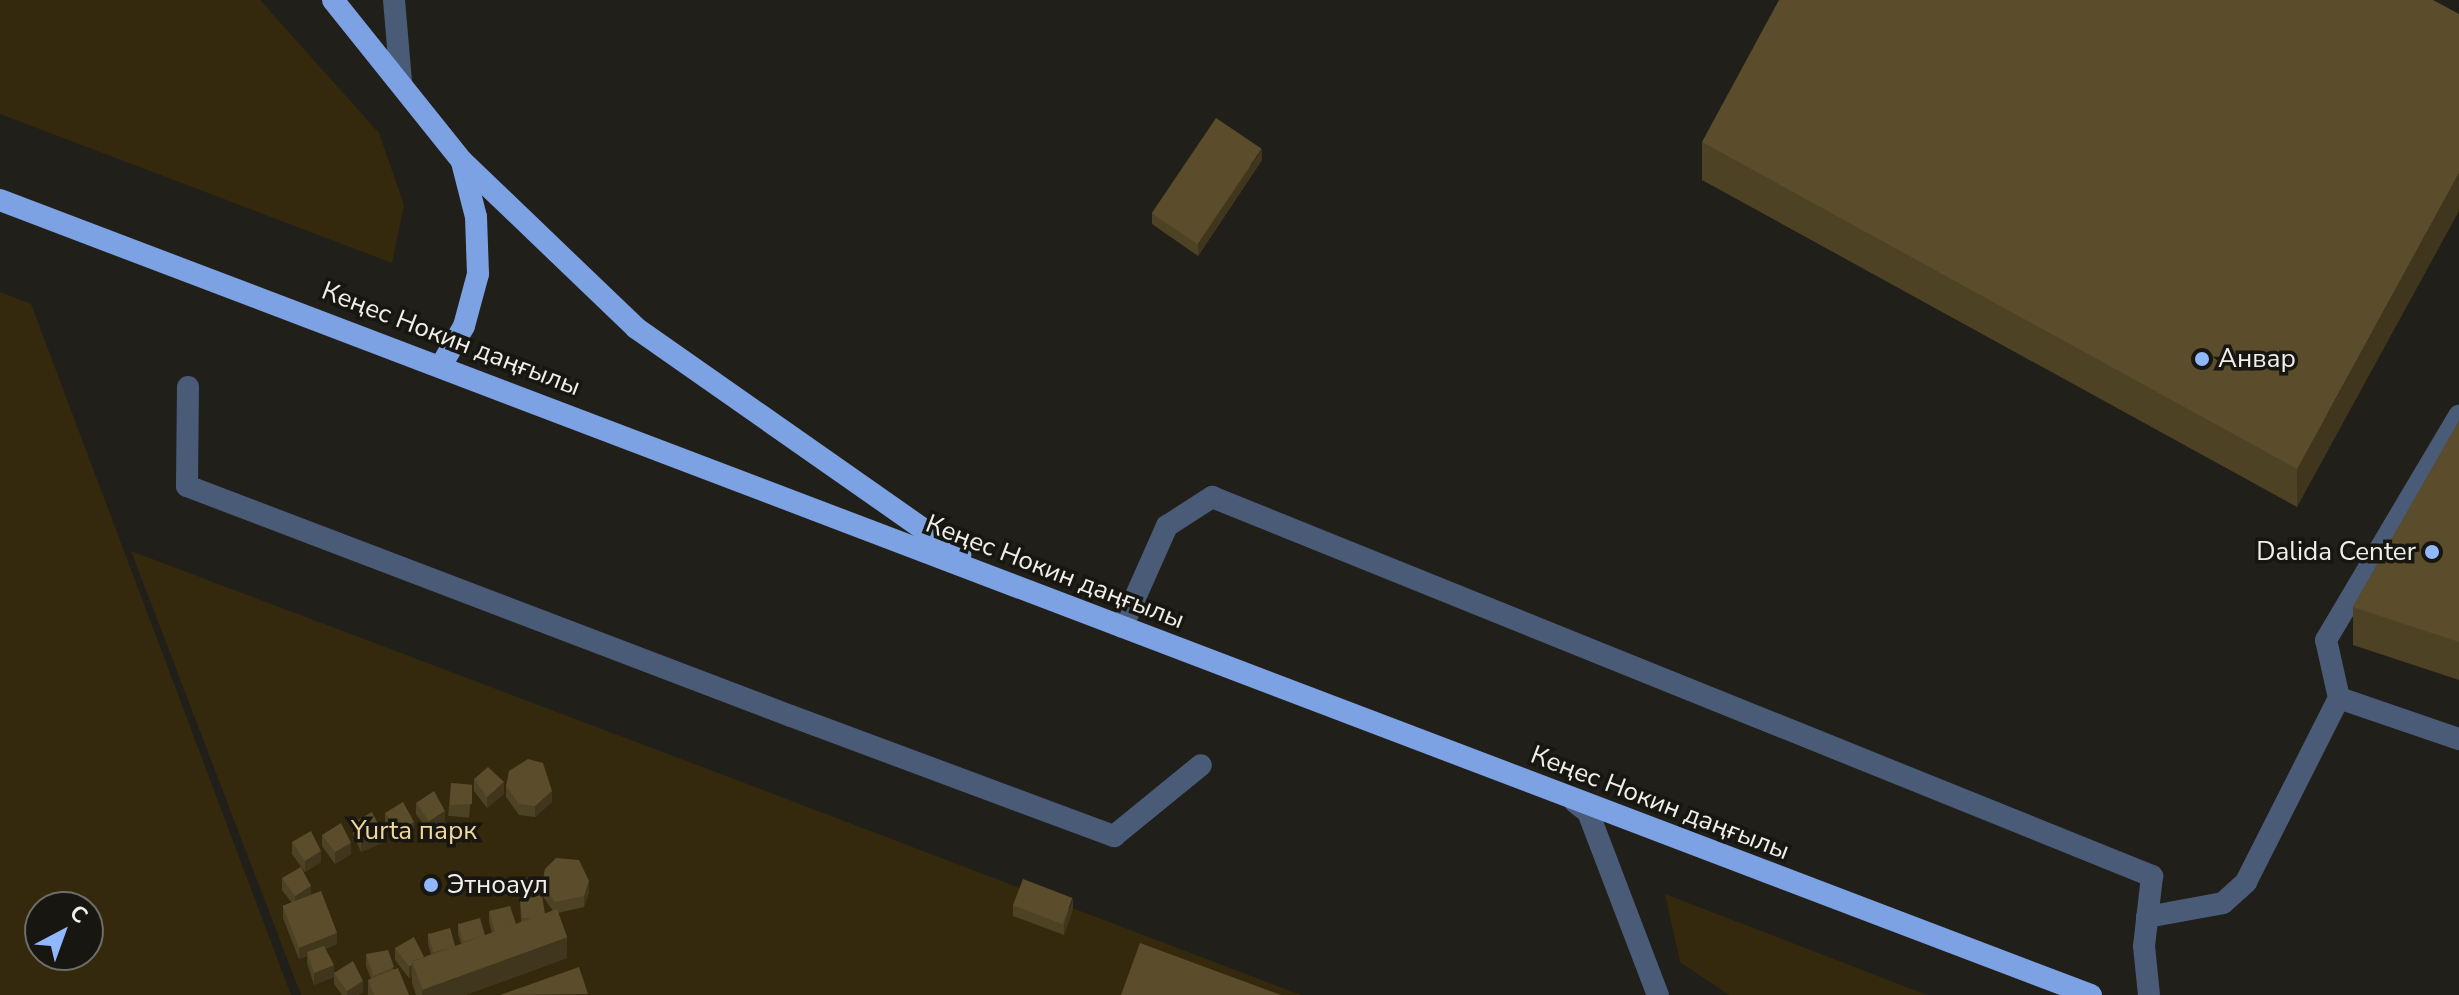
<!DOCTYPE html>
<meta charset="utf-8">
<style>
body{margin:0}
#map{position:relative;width:2459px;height:995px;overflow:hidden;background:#211f1a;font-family:"Nunito Sans",sans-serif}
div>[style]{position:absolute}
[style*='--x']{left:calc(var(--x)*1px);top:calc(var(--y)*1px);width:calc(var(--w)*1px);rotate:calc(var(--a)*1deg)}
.green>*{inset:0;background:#34290d}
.service>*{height:22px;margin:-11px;padding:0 11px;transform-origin:11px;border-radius:11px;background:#4a5b78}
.trunk>*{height:22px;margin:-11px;padding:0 11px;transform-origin:11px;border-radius:11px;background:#7ca2e4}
.wall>*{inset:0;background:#4e4225;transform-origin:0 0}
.shaded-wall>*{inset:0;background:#40361e}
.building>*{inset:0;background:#5b4d2b;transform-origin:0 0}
.dots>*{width:22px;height:22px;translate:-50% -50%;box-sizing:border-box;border:4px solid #181611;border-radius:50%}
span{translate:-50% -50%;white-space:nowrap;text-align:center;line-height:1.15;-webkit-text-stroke:7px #181611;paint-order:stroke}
.street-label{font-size:26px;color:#f0efec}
.poi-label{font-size:26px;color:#f0efec}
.left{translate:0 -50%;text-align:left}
.right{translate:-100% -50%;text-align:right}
.park-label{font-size:26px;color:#f1d89a}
.north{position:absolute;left:24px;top:891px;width:80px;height:80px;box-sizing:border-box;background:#181611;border:2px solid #6e6d69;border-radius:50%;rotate:41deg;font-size:22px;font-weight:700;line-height:32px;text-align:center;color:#f0efec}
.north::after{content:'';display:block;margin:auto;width:28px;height:36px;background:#91b8fd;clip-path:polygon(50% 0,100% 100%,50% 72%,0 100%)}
</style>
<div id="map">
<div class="green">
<div style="clip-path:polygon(0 0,260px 0,379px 133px,404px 205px,392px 263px,0 114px)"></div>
<div style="clip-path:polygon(evenodd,0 292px,31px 304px,291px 995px,0 995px,0 292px,40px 907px,88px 907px,88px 955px,40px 955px,40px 907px)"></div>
<div style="clip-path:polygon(131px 551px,763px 790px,1301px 995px,301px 995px)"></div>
<div style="clip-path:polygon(1665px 894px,1927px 995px,1729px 995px,1680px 962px)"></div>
</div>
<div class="service">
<div style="--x:394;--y:0;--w:81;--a:85.1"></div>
<div style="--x:188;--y:387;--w:99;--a:90.6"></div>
<div style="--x:187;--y:486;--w:646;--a:20.85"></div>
<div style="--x:791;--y:716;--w:345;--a:20.4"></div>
<div style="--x:1114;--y:836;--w:112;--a:-39.2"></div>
<div style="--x:1122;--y:627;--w:111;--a:-66"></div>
<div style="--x:1167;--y:526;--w:54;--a:-32.8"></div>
<div style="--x:1212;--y:497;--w:1014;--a:21.96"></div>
<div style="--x:2152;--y:876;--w:70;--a:96.5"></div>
<div style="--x:2144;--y:946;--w:49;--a:84.2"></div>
<div style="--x:2339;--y:698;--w:127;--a:18.9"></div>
<div style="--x:1575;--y:802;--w:16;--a:38"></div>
<div style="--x:1588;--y:812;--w:196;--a:69.1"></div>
<div style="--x:2147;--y:917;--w:77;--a:-10.4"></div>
<div style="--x:2223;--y:903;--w:31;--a:-42"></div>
<div style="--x:2246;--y:882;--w:206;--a:-63.2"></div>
<div style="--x:2339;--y:698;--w:59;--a:-102.6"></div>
<div style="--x:2326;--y:640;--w:261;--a:-59.3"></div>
</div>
<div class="trunk">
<div style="--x:333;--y:0;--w:206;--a:51.3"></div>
<div style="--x:462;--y:161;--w:241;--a:43.8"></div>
<div style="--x:636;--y:328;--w:396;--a:35"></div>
<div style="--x:0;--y:200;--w:2237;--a:20.82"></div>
<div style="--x:442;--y:364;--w:44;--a:-59.9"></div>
<div style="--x:464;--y:326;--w:54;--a:-74.9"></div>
<div style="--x:478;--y:274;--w:57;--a:-92"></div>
<div style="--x:476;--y:217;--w:57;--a:-104.3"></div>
</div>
<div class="wall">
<div style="clip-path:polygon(2459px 14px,2297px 507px,1702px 180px,1702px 142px)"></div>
<div style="clip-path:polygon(1262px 160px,1198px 256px,1152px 224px,1152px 213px)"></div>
<div style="clip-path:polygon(2459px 421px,2459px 680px,2353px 645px,2353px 607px)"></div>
<div style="clip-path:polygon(474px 779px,504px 794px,487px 808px,474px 791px)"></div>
<div style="left:451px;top:783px;width:21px;height:33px;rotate:5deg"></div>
<div style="clip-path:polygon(506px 786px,552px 802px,535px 817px,519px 815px,506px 797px)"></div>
<div style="clip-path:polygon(416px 803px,445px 822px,429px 832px,416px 814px)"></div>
<div style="clip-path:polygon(385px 813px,414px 833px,398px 843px,385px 825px)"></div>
<div style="clip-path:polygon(353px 823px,382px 843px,361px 852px,353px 834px)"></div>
<div style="clip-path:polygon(322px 835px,351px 854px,335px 864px,322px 846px)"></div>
<div style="clip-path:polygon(292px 842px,321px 862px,305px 872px,292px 854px)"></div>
<div style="clip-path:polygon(282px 878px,311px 895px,337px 944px,325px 949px,334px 972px,363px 992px,358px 995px,342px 995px,334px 984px,334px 977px,314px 985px,307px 963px,307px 956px,299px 959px,283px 918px,283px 906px,292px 903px,282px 890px)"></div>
<div style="clip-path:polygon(542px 884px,589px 892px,584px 907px,558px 913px,567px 958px,465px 995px,416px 995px,412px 983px,412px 976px,409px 978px,395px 960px,395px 948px,424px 957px,431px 954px,428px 944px,428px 933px,455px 946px,461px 944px,458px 934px,458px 923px,485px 935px,492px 933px,489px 922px,489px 911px,516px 924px,521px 922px,520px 900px,545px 914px,553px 911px,542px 895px)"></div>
<div style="clip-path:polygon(1013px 905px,1073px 909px,1064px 935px,1013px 916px)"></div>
<div style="clip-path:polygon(366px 954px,394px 969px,409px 995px,368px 995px,368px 980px,371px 979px,366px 966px)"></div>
</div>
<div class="shaded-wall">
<div style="clip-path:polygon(1262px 149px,1262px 160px,1198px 256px,1198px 244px)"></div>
<div style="clip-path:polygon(2459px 173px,2459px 211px,2297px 507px,2297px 469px)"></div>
<div style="clip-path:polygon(504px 782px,504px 794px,487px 808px,487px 797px)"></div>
<div style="clip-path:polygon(552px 791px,552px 802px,535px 817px,535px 806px)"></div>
<div style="clip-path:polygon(445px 811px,445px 822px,429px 832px,429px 821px)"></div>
<div style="clip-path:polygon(414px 822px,414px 833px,398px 843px,398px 831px)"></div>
<div style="clip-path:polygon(382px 832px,382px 843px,361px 852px,361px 840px)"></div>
<div style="clip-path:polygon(351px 843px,351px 854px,335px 864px,335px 852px)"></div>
<div style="clip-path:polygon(321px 851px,321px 862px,305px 872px,305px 861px)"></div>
<div style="clip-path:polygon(589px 881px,589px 892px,584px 907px,584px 896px)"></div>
<div style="clip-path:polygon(311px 886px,311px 898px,295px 908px,295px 896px)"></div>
<div style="clip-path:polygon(1073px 898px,1073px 909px,1064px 935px,1064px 924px)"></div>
<div style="clip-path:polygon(337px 933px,337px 944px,308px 955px,307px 952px,307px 956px,299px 959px,299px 948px)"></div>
<div style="clip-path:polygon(567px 937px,567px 958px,465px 995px,422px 995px,422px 989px)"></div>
<div style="clip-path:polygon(334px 965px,334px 977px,314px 985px,314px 973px)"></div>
<div style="clip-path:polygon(412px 965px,412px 976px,409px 978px,409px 966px)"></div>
<div style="clip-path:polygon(363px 981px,363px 992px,358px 995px,347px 995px,347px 991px)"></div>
</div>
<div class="building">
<div style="clip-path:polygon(1779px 0,2433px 0,2459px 14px,2459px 173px,2297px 469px,1702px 142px)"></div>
<div style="left:1216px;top:118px;width:55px;height:115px;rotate:34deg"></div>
<div style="clip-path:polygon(2459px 421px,2459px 642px,2353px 607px)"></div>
<div style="clip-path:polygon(528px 759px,543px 763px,552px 791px,535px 806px,519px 804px,506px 786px,509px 771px)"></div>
<div style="clip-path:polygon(488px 767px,504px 782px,487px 797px,474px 779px)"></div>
<div style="clip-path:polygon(451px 783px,472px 785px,472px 804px,450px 805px)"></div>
<div style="clip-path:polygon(434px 791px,445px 811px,429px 821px,416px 803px)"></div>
<div style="clip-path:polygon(403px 802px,414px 822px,398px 831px,385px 813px)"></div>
<div style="clip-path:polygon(372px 812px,382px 832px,361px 840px,353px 823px)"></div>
<div style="clip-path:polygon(341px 823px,351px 843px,335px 852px,322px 835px)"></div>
<div style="clip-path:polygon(311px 831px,321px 851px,305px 861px,292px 842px)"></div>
<div style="clip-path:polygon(556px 858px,579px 860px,589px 881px,584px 896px,555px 902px,542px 884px,545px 869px)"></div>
<div style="clip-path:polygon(301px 867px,311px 886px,295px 896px,282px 878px)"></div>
<div style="left:1023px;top:879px;width:53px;height:28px;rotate:21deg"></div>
<div style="left:321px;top:891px;width:45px;height:41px;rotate:69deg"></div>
<div style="clip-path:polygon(542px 895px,545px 914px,533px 918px,522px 918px,520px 900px)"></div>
<div style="clip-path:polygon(510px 906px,516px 924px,495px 932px,489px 911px)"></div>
<div style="left:557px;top:909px;width:30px;height:154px;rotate:70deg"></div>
<div style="left:480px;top:918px;width:18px;height:23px;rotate:74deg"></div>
<div style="left:450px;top:928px;width:19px;height:23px;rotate:74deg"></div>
<div style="clip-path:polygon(414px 937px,424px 957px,412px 961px,412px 965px,409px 966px,395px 948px)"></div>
<div style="clip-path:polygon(1140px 943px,1281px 995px,1121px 995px)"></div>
<div style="clip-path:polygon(324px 946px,334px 965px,314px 973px,307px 952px)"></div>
<div style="clip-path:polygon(388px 950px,394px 967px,373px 976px,366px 954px)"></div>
<div style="clip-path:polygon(353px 961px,363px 981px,347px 991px,334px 973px)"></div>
<div style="clip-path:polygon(579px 967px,588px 994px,500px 995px)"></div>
<div style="clip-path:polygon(398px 968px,409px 995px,374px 995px,368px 980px)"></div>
</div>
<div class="dots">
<div style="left:2202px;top:359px;background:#91b8fd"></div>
<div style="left:2432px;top:552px;background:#91b8fd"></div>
<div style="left:431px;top:885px;background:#91b8fd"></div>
</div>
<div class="street-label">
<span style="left:451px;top:339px;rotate:21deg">Кеңес Нокин даңғылы</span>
<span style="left:1055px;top:572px;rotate:21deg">Кеңес Нокин даңғылы</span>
<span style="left:1660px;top:803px;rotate:21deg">Кеңес Нокин даңғылы</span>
</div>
<div class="poi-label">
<span class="left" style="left:2218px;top:359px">Анвар</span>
<span class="right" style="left:2416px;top:552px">Dalida Center</span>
<span class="left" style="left:447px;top:885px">Этноаул</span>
</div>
<div class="park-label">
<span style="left:414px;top:831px">Yurta парк</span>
</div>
<div class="north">С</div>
</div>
